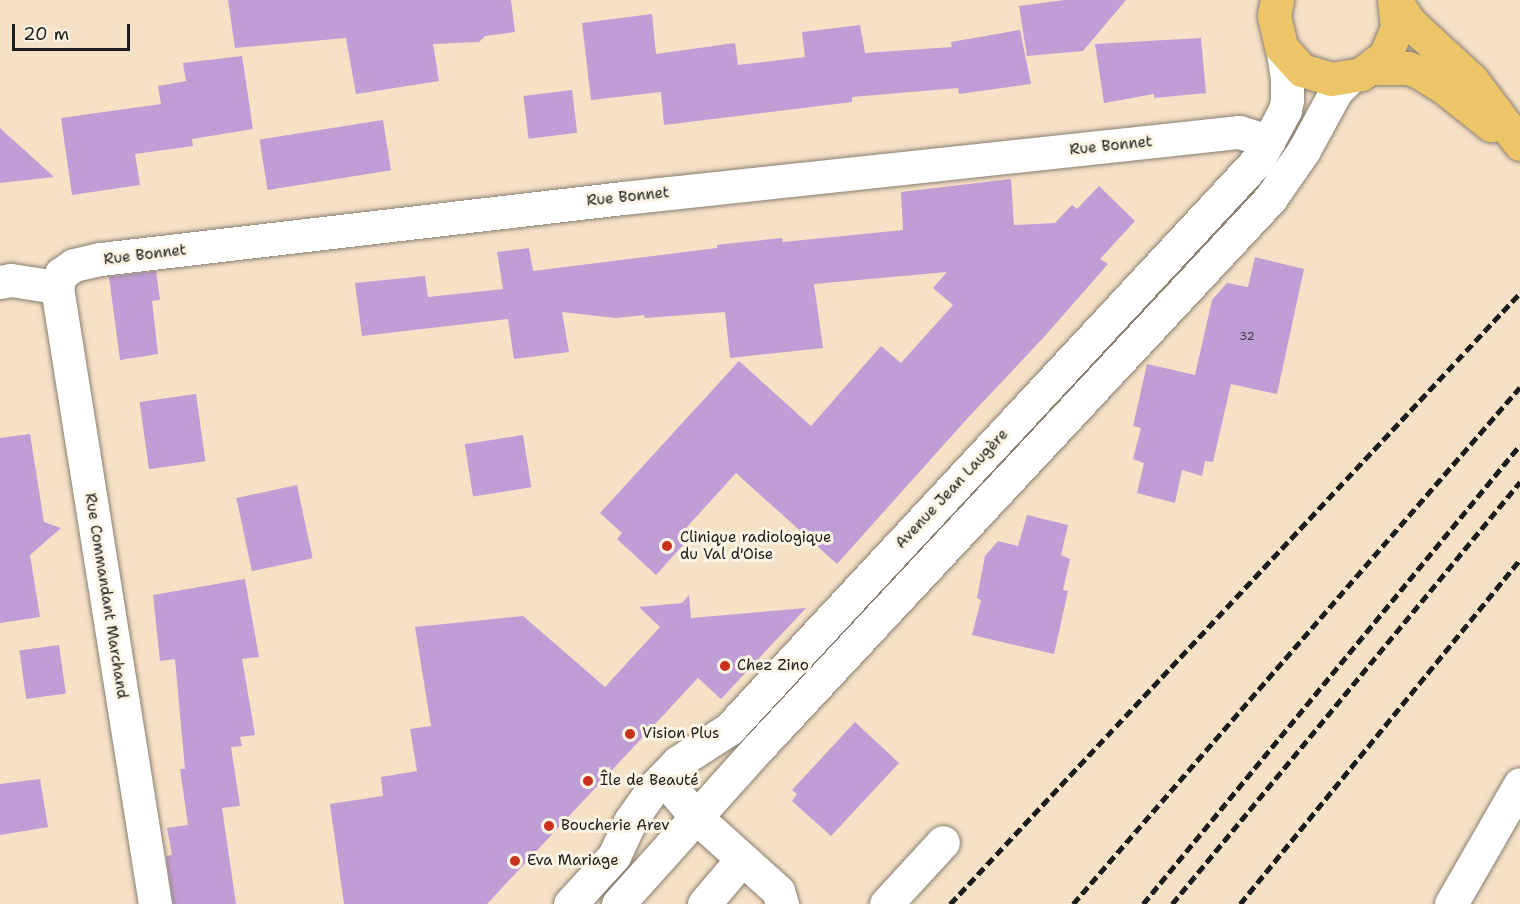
<!DOCTYPE html>
<meta charset="utf-8">
<style>
body{margin:0}
#map{position:relative;width:1520px;height:904px;overflow:hidden;background:#f5e1c6;font-family:"Shantell Sans",sans-serif}
div>[style]{position:absolute}
[style*='--x']{left:calc(var(--x)*1px);top:calc(var(--y)*1px);width:calc(var(--w)*1px);rotate:calc(var(--a)*1deg)}
.building>*{inset:0;background:#bf9dd5;transform-origin:0 0}
.roads{filter:drop-shadow(0 0 2px #887e71) drop-shadow(0 0 2px #887e71)}
.minor>*{height:33px;margin:-16.5px;padding:0 16.5px;transform-origin:16.5px;border-radius:16.5px;background:#fff}
.major>*{height:33px;margin:-16.5px;padding:0 16.5px;transform-origin:16.5px;border-radius:16.5px;background:#edc569}
.rail>*{height:4.5px;margin-top:-2.25px;transform-origin:0;background:repeating-linear-gradient(90deg,#1c1c1c 0 9px,transparent 0 13.5px)}
.dots>*{width:16px;height:16px;translate:-50% -50%;box-sizing:border-box;border:3px solid #fcf5e5;border-radius:50%}
span{translate:-50% -50%;white-space:nowrap;text-align:center;line-height:1.15;-webkit-text-stroke:6px #fcf5e5;paint-order:stroke}
.number-label{font-size:12px;color:#453c4a}
.number-label span{-webkit-text-stroke-width:0}
.street-label{font-size:15px;color:#1c1c1c}
.poi-label{font-size:15px;color:#1c1c1c}
.left{translate:0 -50%;text-align:left}
.scale{position:absolute;left:12px;top:24px;width:118px;height:27px;box-sizing:border-box;border:3px solid #1c1c1c;border-top:0;padding-left:8px;font-size:18px;line-height:21px;white-space:nowrap;color:#1c1c1c;-webkit-text-stroke:4px #fcf5e5;paint-order:stroke}
</style>
<div id="map">
<div class="building">
<div style="clip-path:polygon(228px 0,511px 0,515px 32px,485px 36px,479px 42px,433px 44px,439px 81px,356px 94px,346px 38px,235px 48px)"></div>
<div style="clip-path:polygon(1065px 0,1126px 0,1083px 51px,1027px 56px,1019px 6px)"></div>
<div style="clip-path:polygon(652px 14px,656px 54px,735px 43px,738px 65px,805px 57px,802px 32px,860px 25px,865px 53px,952px 47px,951px 42px,1020px 30px,1031px 84px,959px 94px,958px 88px,852px 97px,852px 102px,664px 125px,661px 92px,591px 100px,582px 23px)"></div>
<div style="clip-path:polygon(1201px 38px,1206px 93px,1154px 98px,1154px 94px,1104px 103px,1095px 44px)"></div>
<div style="clip-path:polygon(242px 56px,253px 129px,192px 139px,193px 146px,135px 154px,140px 185px,72px 195px,61px 118px,161px 104px,158px 86px,186px 81px,183px 63px)"></div>
<div style="left:572px;top:90px;width:43px;height:49px;rotate:83deg"></div>
<div style="left:383px;top:120px;width:51px;height:125px;rotate:81deg"></div>
<div style="clip-path:polygon(0 128px,54px 177px,0 183px)"></div>
<div style="clip-path:polygon(1011px 179px,1014px 225px,1055px 223px,1072px 205px,1077px 209px,1099px 186px,1135px 221px,1100px 259px,1108px 264px,1044px 337px,965px 421px,837px 564px,736px 473px,677px 538px,684px 544px,656px 575px,617px 539px,622px 533px,600px 513px,739px 361px,811px 426px,881px 346px,901px 363px,953px 305px,933px 288px,947px 272px,814px 284px,823px 348px,730px 358px,725px 312px,645px 318px,644px 315px,616px 318px,562px 312px,569px 352px,514px 359px,508px 319px,362px 336px,355px 283px,425px 276px,428px 297px,503px 289px,497px 252px,529px 248px,533px 271px,717px 248px,717px 245px,734px 243px,782px 238px,783px 242px,903px 230px,901px 192px)"></div>
<div style="clip-path:polygon(1255px 257px,1304px 269px,1277px 394px,1231px 384px,1213px 462px,1205px 461px,1202px 476px,1182px 470px,1175px 503px,1137px 493px,1144px 463px,1133px 459px,1141px 428px,1133px 426px,1147px 364px,1195px 375px,1212px 300px,1227px 283px,1248px 287px)"></div>
<div style="clip-path:polygon(156px 271px,160px 300px,152px 301px,158px 354px,120px 360px,109px 277px)"></div>
<div style="left:196px;top:394px;width:68px;height:57px;rotate:82deg"></div>
<div style="clip-path:polygon(30px 434px,44px 522px,61px 528px,30px 555px,40px 617px,0 623px,0 438px)"></div>
<div style="left:523px;top:435px;width:53px;height:59px;rotate:81deg"></div>
<div style="left:297px;top:485px;width:75px;height:62px;rotate:78deg"></div>
<div style="clip-path:polygon(1027px 515px,1068px 525px,1061px 555px,1070px 559px,1063px 590px,1068px 591px,1054px 654px,972px 635px,981px 600px,977px 598px,985px 556px,998px 541px,1018px 546px)"></div>
<div style="clip-path:polygon(245px 579px,259px 657px,242px 659px,255px 735px,240px 737px,242px 746px,231px 747px,240px 806px,222px 808px,236px 904px,173px 904px,166px 856px,172px 855px,167px 828px,188px 825px,180px 769px,185px 769px,175px 659px,160px 661px,153px 595px)"></div>
<div style="clip-path:polygon(689px 595px,691px 618px,806px 608px,721px 699px,698px 678px,487px 904px,344px 904px,330px 804px,383px 796px,381px 777px,417px 771px,410px 729px,431px 726px,415px 627px,523px 616px,605px 687px,660px 627px,639px 607px,682px 603px)"></div>
<div style="left:59px;top:645px;width:49px;height:40px;rotate:82deg"></div>
<div style="clip-path:polygon(855px 722px,899px 763px,831px 836px,792px 801px,797px 794px,792px 790px)"></div>
<div style="clip-path:polygon(40px 779px,48px 827px,0 835px,0 784px)"></div>
</div>
<div class="roads">
<div class="minor">
<div style="--x:0;--y:282;--w:11;--a:-10"></div>
<div style="--x:11;--y:280;--w:47;--a:8.7"></div>
<div style="--x:663;--y:778;--w:52;--a:49.6"></div>
<div style="--x:697;--y:818;--w:109;--a:42"></div>
<div style="--x:778;--y:891;--w:14;--a:73"></div>
<div style="--x:155;--y:904;--w:625;--a:-99.03"></div>
<div style="--x:57;--y:287;--w:14;--a:-73"></div>
<div style="--x:61;--y:274;--w:16;--a:-35"></div>
<div style="--x:74;--y:265;--w:28;--a:-13"></div>
<div style="--x:101;--y:259;--w:526;--a:-6.67"></div>
<div style="--x:623;--y:198;--w:620;--a:-6.12"></div>
<div style="--x:1239;--y:132;--w:31;--a:17"></div>
<div style="--x:570;--y:904;--w:65;--a:-47.5"></div>
<div style="--x:614;--y:856;--w:38;--a:-65"></div>
<div style="--x:630;--y:821;--w:43;--a:-54.5"></div>
<div style="--x:655;--y:786;--w:33;--a:-46"></div>
<div style="--x:678;--y:762;--w:61;--a:-32.9"></div>
<div style="--x:729;--y:729;--w:777;--a:-47.09"></div>
<div style="--x:1258;--y:160;--w:57;--a:-61.6"></div>
<div style="--x:1285;--y:110;--w:10;--a:-79"></div>
<div style="--x:1287;--y:100;--w:22;--a:-90"></div>
<div style="--x:1287;--y:78;--w:30;--a:-99"></div>
<div style="--x:618;--y:904;--w:212;--a:-48.1"></div>
<div style="--x:760;--y:746;--w:748;--a:-47"></div>
<div style="--x:1270;--y:199;--w:60;--a:-55.2"></div>
<div style="--x:1304;--y:150;--w:67;--a:-61.5"></div>
<div style="--x:1336;--y:91;--w:20;--a:-45"></div>
<div style="--x:704;--y:904;--w:59;--a:-49.8"></div>
<div style="--x:886;--y:904;--w:84;--a:-47.4"></div>
<div style="--x:1451;--y:904;--w:138;--a:-60.1"></div>
</div>
<div class="major">
<div style="--x:1277;--y:0;--w:16;--a:101"></div>
<div style="--x:1274;--y:16;--w:32;--a:77"></div>
<div style="--x:1281;--y:47;--w:31;--a:48"></div>
<div style="--x:1302;--y:70;--w:30;--a:17"></div>
<div style="--x:1331;--y:79;--w:30;--a:-9"></div>
<div style="--x:1361;--y:74;--w:30;--a:-37"></div>
<div style="--x:1385;--y:56;--w:30;--a:-67"></div>
<div style="--x:1397;--y:28;--w:28;--a:-96"></div>
<div style="--x:1395;--y:0;--w:27;--a:57"></div>
<div style="--x:1410;--y:23;--w:84;--a:42.6"></div>
<div style="--x:1472;--y:80;--w:80;--a:53.1"></div>
<div style="--x:1370;--y:68;--w:38;--a:0"></div>
<div style="--x:1408;--y:68;--w:12;--a:20"></div>
<div style="--x:1419;--y:72;--w:32;--a:32"></div>
<div style="--x:1446;--y:89;--w:58;--a:38.7"></div>
</div>
</div>
<div class="rail">
<div style="--x:950;--y:904;--w:836;--a:-46.99"></div>
<div style="--x:1073;--y:904;--w:683;--a:-49.15"></div>
<div style="--x:1143;--y:904;--w:594;--a:-50.6"></div>
<div style="--x:1172;--y:904;--w:547;--a:-50.49"></div>
<div style="--x:1240;--y:904;--w:444;--a:-50.9"></div>
</div>
<div class="dots">
<div style="left:667px;top:546px;background:#c8321e"></div>
<div style="left:725px;top:666px;background:#c8321e"></div>
<div style="left:630px;top:734px;background:#c8321e"></div>
<div style="left:588px;top:781px;background:#c8321e"></div>
<div style="left:549px;top:826px;background:#c8321e"></div>
<div style="left:515px;top:861px;background:#c8321e"></div>
</div>
<div class="number-label">
<span style="left:1247px;top:337px">32</span>
</div>
<div class="street-label">
<span style="left:1111px;top:146px;rotate:-6deg">Rue Bonnet</span>
<span style="left:628px;top:197px;rotate:-6deg">Rue Bonnet</span>
<span style="left:145px;top:255px;rotate:-7deg">Rue Bonnet</span>
<span style="left:952px;top:489px;rotate:-47deg">Avenue Jean Laugère</span>
<span style="left:106px;top:596px;rotate:81deg">Rue Commandant Marchand</span>
</div>
<div class="poi-label">
<span class="left" style="left:680px;top:546px">Clinique radiologique<br>du Val d'Oise</span>
<span class="left" style="left:737px;top:666px">Chez Zino</span>
<span class="left" style="left:642px;top:734px">Vision Plus</span>
<span class="left" style="left:600px;top:781px">Île de Beauté</span>
<span class="left" style="left:561px;top:826px">Boucherie Arev</span>
<span class="left" style="left:527px;top:861px">Eva Mariage</span>
</div>
<div class="scale">20 m</div>
</div>
